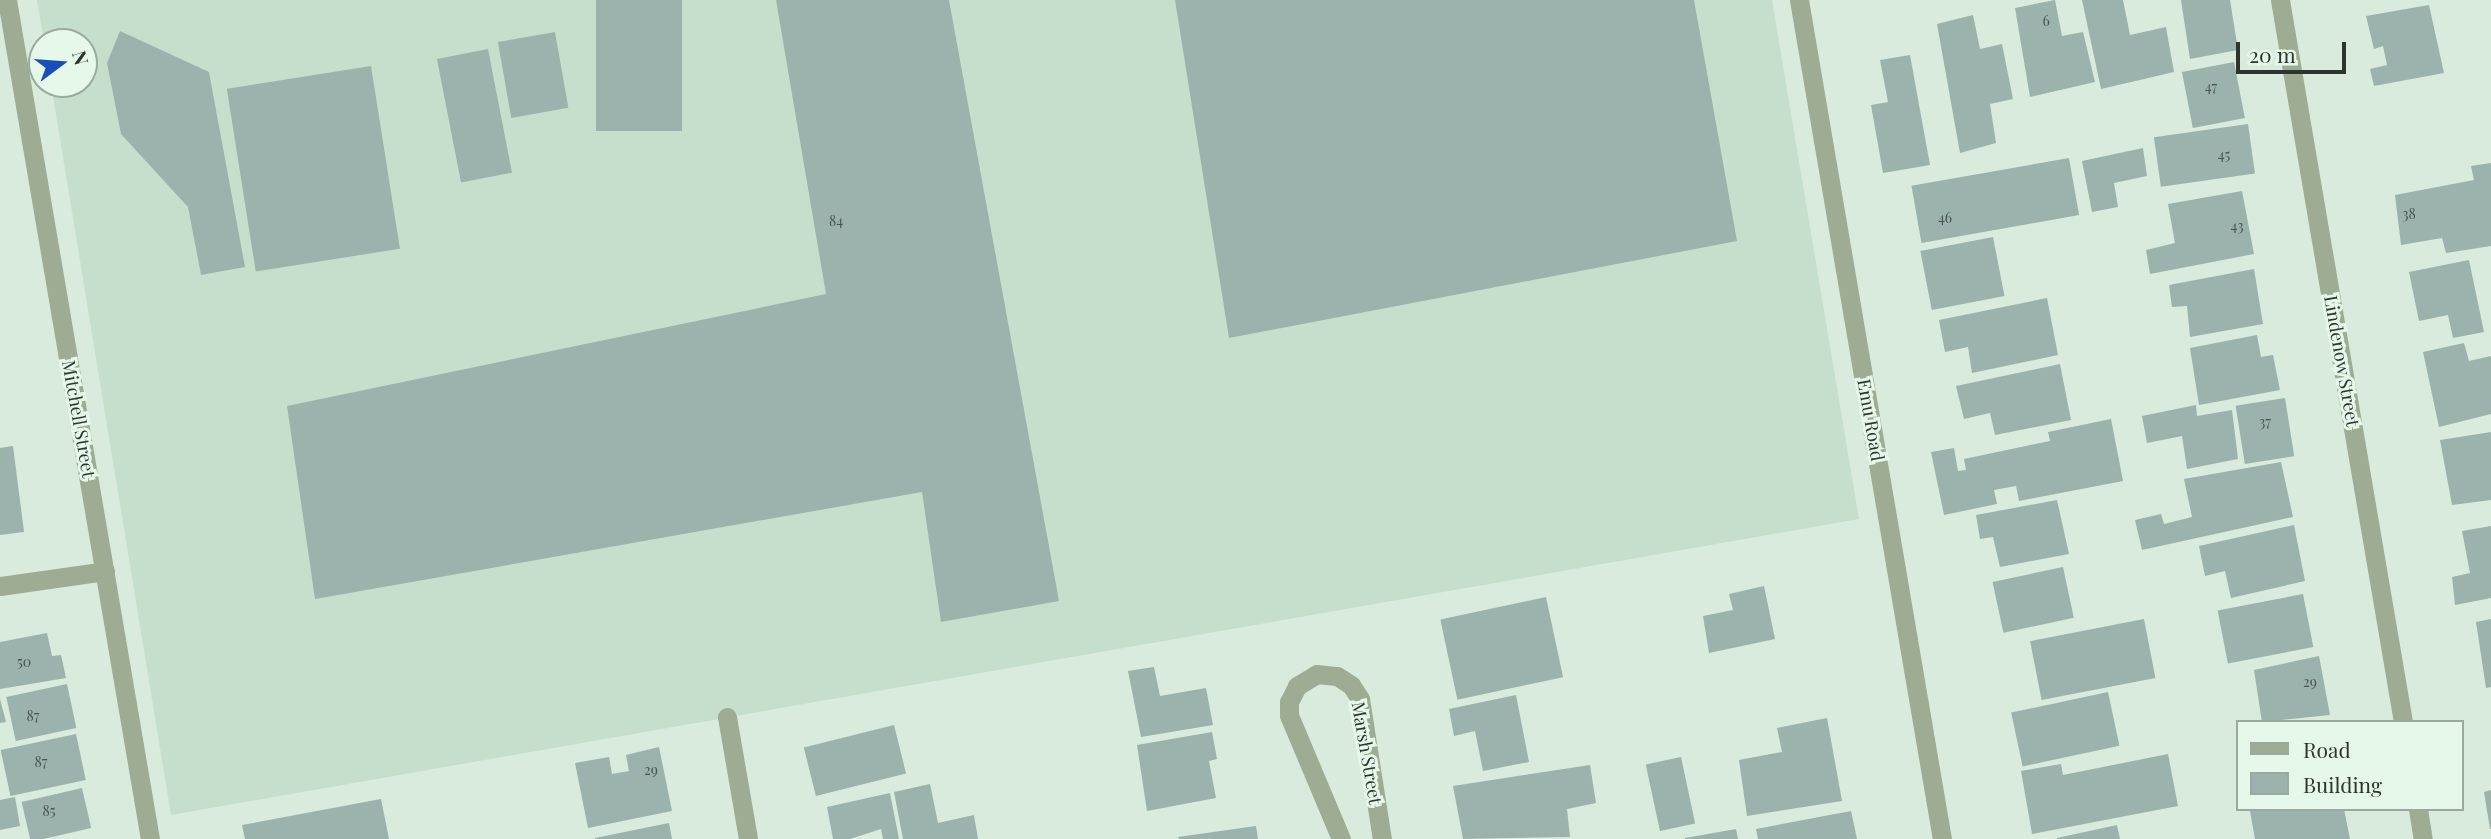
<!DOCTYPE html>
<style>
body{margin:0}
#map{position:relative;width:2491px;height:839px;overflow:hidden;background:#d8ebdc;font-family:"Playfair Display",serif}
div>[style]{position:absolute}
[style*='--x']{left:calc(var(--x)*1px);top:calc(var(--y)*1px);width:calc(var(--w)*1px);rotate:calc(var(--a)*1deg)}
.built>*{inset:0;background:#c6dfcc}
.building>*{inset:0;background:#9bb3ac;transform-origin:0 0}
.minor>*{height:19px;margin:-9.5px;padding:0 9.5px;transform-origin:9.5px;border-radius:9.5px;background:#9dac92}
.tertiary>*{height:19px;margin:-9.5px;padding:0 9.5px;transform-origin:9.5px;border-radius:9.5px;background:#9dac92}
span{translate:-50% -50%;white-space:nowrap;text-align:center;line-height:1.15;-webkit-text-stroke:6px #e5f8ea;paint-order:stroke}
.number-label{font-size:14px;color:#48544e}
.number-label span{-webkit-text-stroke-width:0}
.street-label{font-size:18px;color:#2d352f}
.legend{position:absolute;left:2236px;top:720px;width:228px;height:91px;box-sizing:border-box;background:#e5f8ea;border:2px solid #9baa9f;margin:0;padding:9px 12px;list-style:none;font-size:21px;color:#2d352f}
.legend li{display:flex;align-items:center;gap:14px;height:35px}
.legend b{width:35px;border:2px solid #9baa9f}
.north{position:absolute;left:28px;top:28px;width:70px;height:70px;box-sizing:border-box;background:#e5f8ea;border:2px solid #9baa9f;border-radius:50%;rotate:74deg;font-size:19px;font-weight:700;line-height:28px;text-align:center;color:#2d352f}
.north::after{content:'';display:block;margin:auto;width:24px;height:32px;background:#1a4db9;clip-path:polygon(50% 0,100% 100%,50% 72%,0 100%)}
.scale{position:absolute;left:2236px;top:42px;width:110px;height:32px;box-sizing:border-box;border:4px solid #2d352f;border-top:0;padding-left:9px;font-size:21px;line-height:24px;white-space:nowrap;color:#2d352f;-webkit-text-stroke:5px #e5f8ea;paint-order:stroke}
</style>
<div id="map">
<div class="built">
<div style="clip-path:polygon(37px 0,1772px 0,1859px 519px,171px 815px,51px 84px,84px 84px,84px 42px,44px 42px)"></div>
</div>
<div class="building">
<div style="left:596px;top:0;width:86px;height:131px"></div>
<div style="clip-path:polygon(776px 0,949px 0,1059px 601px,941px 622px,922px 492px,315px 599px,287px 406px,826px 294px)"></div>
<div style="clip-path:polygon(1175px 0,1694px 0,1737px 241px,1229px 338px)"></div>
<div style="clip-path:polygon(2055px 0,2062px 36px,2083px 32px,2095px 82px,2030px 97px,2015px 8px)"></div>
<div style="clip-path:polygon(2082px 0,2123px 0,2130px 35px,2166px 27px,2174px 72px,2101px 89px)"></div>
<div style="clip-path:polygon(2181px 0,2230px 0,2238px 50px,2190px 59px)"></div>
<div style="clip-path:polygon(2429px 5px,2444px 73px,2374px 86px,2370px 69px,2387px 65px,2383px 46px,2374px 49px,2366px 16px)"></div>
<div style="clip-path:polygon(1973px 15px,1980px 49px,2002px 44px,2013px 99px,1990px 104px,1996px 143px,1960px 153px,1937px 24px)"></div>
<div style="clip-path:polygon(120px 31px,209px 72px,245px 267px,201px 275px,188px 207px,121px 134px,107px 63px)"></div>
<div style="left:555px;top:32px;width:77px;height:58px;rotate:80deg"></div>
<div style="left:488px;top:49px;width:126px;height:52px;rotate:79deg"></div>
<div style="clip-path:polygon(1910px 55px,1930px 165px,1883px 173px,1871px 105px,1888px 102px,1880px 60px)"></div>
<div style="left:2234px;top:62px;width:57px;height:53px;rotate:79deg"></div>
<div style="left:371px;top:66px;width:185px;height:146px;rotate:81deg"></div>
<div style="left:2248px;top:124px;width:50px;height:95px;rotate:82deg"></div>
<div style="clip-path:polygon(2143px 148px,2147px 176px,2114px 183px,2118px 207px,2092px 212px,2082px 161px)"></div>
<div style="left:2069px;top:158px;width:58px;height:160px;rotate:80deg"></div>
<div style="clip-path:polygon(2491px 163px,2491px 246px,2446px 253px,2442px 238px,2401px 245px,2395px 195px,2474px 180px,2471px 166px)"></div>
<div style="clip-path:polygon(2242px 191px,2254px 254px,2150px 274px,2146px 250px,2175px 243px,2168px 204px)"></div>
<div style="left:1993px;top:237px;width:60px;height:74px;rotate:79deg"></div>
<div style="clip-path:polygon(2469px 260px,2484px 332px,2453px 338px,2448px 315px,2419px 321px,2409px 272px)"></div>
<div style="clip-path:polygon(2254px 269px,2263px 324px,2190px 337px,2187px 306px,2172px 307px,2169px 285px)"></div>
<div style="clip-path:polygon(2047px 298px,2058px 355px,1972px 373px,1968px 347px,1945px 352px,1939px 320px)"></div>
<div style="clip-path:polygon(2257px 335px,2261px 357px,2273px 355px,2280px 390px,2199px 405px,2190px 348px)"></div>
<div style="clip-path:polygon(2464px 343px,2469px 361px,2491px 356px,2491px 414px,2439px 427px,2423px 352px)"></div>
<div style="clip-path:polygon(2060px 364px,2071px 420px,1995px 435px,1990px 413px,1964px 419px,1956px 386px)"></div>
<div style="left:2285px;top:398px;width:59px;height:50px;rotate:81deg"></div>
<div style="clip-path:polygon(2196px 405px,2197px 416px,2232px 410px,2238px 459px,2187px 469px,2182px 436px,2147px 443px,2142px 416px)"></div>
<div style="clip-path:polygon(2111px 419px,2123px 481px,2019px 501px,2016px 486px,1994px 490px,1997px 504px,1944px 515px,1931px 452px,1954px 448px,1958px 471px,1966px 470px,1964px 459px,2050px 441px,2048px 432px)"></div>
<div style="clip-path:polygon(2491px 432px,2491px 500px,2452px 505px,2440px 440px)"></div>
<div style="clip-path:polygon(13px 446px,24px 532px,0 535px,0 448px)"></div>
<div style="clip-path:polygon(2281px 462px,2293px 517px,2142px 550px,2135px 520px,2161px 514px,2164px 524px,2192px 517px,2184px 479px)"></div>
<div style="clip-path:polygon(2057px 500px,2069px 554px,2000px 567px,1993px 537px,1980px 539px,1976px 515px)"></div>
<div style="clip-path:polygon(2294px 525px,2305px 581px,2231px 598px,2225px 571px,2205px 576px,2199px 546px)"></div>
<div style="clip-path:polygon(2491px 526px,2491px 598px,2455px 605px,2452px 577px,2470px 573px,2462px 531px)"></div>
<div style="left:2063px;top:567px;width:52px;height:72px;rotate:78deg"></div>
<div style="clip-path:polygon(1764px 586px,1775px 639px,1709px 653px,1703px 616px,1733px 610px,1729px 594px)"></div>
<div style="left:2303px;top:594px;width:54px;height:87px;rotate:79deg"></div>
<div style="left:1546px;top:597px;width:82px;height:108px;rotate:78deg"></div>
<div style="left:2144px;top:619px;width:60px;height:116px;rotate:79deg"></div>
<div style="clip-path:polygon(2491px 619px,2491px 687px,2486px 688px,2476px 622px)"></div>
<div style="clip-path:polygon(47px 633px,52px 656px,61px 655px,66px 678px,0 689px,0 642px)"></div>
<div style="clip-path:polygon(2319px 656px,2330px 715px,2262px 722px,2254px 670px)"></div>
<div style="clip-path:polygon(1154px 667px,1160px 696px,1206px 688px,1213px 725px,1141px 737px,1128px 671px)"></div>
<div style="left:67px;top:684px;width:45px;height:62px;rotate:78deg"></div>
<div style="left:2108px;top:692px;width:55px;height:99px;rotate:78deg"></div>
<div style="clip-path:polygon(1516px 695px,1529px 762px,1483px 771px,1475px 731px,1454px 736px,1449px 709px)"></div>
<div style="clip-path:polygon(0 699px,6px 722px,0 723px)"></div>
<div style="clip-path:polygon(1827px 718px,1842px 801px,1747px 816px,1739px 760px,1782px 752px,1777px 728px)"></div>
<div style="left:894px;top:725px;width:50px;height:93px;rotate:76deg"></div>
<div style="clip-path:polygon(1212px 732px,1217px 759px,1209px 761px,1216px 798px,1147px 811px,1137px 745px)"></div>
<div style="left:76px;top:734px;width:47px;height:77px;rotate:78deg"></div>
<div style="clip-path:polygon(659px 747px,672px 811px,588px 828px,575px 763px,609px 757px,612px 774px,629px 771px,626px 755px)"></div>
<div style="clip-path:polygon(2168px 754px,2178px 806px,2032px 834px,2021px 771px,2061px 764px,2063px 775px)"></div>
<div style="left:1681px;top:757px;width:68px;height:36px;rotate:78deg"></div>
<div style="clip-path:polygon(1590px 765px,1596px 803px,1567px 809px,1570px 837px,1463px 839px,1453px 786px)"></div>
<div style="clip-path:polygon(930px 784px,938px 823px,974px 815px,978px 839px,903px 839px,894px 792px)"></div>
<div style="left:82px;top:788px;width:41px;height:62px;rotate:77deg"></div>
<div style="clip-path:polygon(2491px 790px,2491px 829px,2490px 829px,2484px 792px)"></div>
<div style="clip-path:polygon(890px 793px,899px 839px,883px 839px,881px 829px,850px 839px,833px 839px,827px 807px)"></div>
<div style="clip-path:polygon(15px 797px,20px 826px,0 830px,0 800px)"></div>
<div style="clip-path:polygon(381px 799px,389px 839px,245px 839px,242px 825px)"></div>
<div style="clip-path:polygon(2344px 809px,2350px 839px,2255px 839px,2250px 811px)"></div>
<div style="clip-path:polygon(1851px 811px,1857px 839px,1758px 839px,1756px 829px)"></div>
<div style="clip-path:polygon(669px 823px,672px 839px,595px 839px,595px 838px)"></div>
<div style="clip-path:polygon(2117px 825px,2120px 839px,2057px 839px,2057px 838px)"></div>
<div style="clip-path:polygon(1256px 826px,1258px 839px,1179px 839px,1178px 837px)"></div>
<div style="clip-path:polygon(1736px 829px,1738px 839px,1685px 839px,1685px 838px)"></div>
</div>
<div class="minor">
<div style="--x:1799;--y:0;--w:851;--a:80.33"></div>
<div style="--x:2280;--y:0;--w:732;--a:80.33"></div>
<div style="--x:0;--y:586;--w:106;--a:-8.1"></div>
<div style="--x:727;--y:717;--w:124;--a:80.2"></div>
<div style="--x:2418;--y:809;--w:30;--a:81"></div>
<div style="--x:1341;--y:839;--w:134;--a:-112.8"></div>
<div style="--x:1289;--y:715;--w:13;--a:-90"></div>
<div style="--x:1289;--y:702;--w:18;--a:-63"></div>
<div style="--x:1297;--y:686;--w:23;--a:-31"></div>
<div style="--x:1317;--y:674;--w:20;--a:6"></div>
<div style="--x:1337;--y:676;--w:17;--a:33"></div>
<div style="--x:1351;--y:685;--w:17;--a:57"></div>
<div style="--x:1360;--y:699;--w:142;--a:81.1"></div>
</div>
<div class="tertiary">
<div style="--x:7;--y:0;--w:851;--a:80.33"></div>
</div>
<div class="number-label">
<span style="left:2046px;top:21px">6</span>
<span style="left:2211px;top:87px">47</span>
<span style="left:2224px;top:155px">45</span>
<span style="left:2409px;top:214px">38</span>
<span style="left:1945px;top:218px">46</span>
<span style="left:836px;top:221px">84</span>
<span style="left:2237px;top:226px">43</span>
<span style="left:2265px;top:422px">37</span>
<span style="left:24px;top:662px">50</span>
<span style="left:2310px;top:682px">29</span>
<span style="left:33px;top:716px">87</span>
<span style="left:41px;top:762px">87</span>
<span style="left:651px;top:770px">29</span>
<span style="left:49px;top:811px">85</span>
</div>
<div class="street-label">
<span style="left:2342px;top:361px;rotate:80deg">Lindenow Street</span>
<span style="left:79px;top:419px;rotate:80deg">Mitchell Street</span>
<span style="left:1871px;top:420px;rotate:80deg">Emu Road</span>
<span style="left:1367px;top:753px;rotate:80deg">Marsh Street</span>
</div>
<ul class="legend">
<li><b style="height:9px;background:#9dac92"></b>Road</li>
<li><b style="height:19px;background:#9bb3ac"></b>Building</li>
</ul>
<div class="north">N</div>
<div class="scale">20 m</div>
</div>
